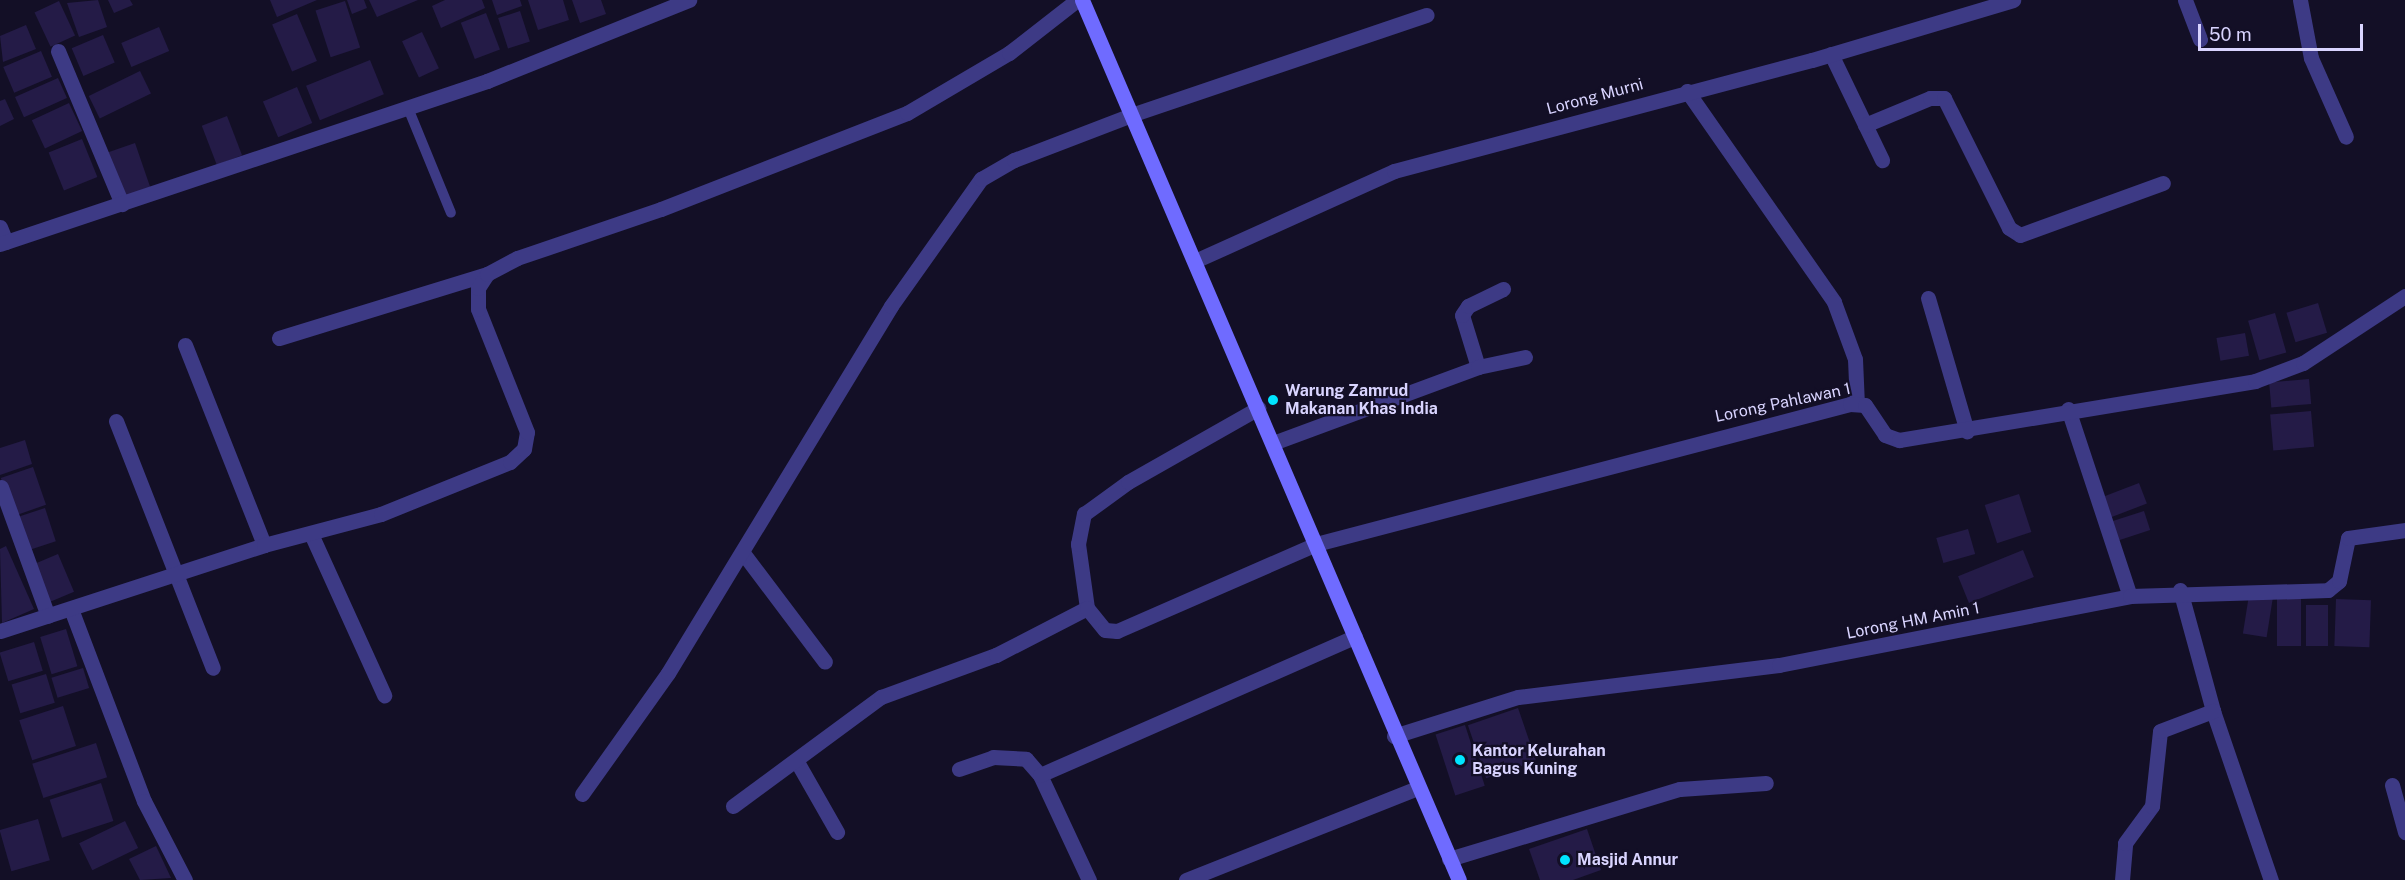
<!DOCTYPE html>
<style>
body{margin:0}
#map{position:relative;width:2405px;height:880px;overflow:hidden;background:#130f26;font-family:"Public Sans",sans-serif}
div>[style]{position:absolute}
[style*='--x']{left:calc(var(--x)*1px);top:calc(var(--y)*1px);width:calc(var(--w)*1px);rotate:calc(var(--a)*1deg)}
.building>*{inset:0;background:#241b47;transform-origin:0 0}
.service>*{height:10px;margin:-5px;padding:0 5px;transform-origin:5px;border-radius:5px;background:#3d3a85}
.minor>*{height:15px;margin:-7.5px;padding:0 7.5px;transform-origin:7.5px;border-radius:7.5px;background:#3d3a85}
.secondary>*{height:15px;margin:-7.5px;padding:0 7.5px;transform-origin:7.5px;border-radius:7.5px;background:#6f6bff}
.dots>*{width:16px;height:16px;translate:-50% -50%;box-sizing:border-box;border:3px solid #130f26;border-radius:50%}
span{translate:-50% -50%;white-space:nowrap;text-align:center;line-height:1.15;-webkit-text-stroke:4.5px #130f26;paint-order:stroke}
.street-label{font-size:16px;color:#d9d4ff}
.poi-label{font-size:16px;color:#d9d4ff;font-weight:700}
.left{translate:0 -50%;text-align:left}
.scale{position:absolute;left:2198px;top:24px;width:165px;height:27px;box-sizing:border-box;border:3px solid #d9d4ff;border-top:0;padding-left:8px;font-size:18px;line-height:21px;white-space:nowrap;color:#d9d4ff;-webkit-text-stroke:4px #130f26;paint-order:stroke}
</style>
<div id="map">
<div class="building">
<div style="clip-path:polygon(98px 0,107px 27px,79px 37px,67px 3px)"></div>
<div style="clip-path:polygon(108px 0,130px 0,133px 5px,114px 13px)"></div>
<div style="clip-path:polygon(270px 0,317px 0,277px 17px)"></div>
<div style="clip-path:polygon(347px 0,364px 0,367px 8px,352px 14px)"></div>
<div style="clip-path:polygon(369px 0,418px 0,377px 17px)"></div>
<div style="clip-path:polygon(445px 0,482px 0,485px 8px,441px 28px,432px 6px)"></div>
<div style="clip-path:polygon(492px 0,520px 0,522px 6px,497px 15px)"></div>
<div style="clip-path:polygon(528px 0,563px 0,569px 20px,538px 30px)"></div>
<div style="clip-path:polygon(572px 0,601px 0,606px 14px,580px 23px)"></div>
<div style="left:59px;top:1px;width:38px;height:27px;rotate:65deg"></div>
<div style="left:345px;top:1px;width:49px;height:31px;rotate:72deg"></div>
<div style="left:520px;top:11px;width:32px;height:23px;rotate:72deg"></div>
<div style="left:486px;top:13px;width:39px;height:27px;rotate:69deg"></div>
<div style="left:297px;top:14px;width:51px;height:27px;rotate:67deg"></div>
<div style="clip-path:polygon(26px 25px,36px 49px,3px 62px,0 36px)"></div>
<div style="left:159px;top:27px;width:26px;height:41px;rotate:67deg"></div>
<div style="left:422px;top:32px;width:40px;height:22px;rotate:65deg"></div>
<div style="left:103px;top:35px;width:30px;height:34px;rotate:67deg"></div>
<div style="left:41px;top:51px;width:28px;height:41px;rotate:67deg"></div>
<div style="left:370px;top:60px;width:37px;height:69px;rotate:68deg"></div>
<div style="left:140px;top:71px;width:25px;height:57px;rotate:64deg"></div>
<div style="left:58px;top:78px;width:22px;height:47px;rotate:66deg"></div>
<div style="left:297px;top:87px;width:39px;height:37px;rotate:67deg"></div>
<div style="clip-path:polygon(5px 99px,14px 119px,0 126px,0 101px)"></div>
<div style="left:69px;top:103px;width:31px;height:41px;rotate:65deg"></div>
<div style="left:227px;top:116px;width:42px;height:27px;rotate:69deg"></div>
<div style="left:82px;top:139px;width:41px;height:36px;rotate:68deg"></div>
<div style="left:135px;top:143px;width:49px;height:29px;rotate:71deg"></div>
<div style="left:2318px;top:303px;width:31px;height:33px;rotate:73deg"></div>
<div style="left:2275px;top:313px;width:41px;height:28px;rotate:74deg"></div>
<div style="left:2245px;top:333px;width:23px;height:29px;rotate:80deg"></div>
<div style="left:2309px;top:379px;width:25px;height:40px;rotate:85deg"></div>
<div style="left:2311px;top:411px;width:36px;height:41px;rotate:85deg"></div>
<div style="clip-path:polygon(25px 440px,32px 464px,0 475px,0 448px)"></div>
<div style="left:33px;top:467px;width:40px;height:34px;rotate:71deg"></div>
<div style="left:2139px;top:483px;width:22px;height:44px;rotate:69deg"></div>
<div style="left:2019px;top:494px;width:40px;height:36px;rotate:72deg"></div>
<div style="left:45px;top:508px;width:35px;height:32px;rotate:72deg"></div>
<div style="left:2144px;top:511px;width:20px;height:36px;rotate:72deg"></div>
<div style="left:1968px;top:529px;width:26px;height:33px;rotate:74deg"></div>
<div style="clip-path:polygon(6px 546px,34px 609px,2px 623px,0 549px)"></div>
<div style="left:2023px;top:550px;width:29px;height:70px;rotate:68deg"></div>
<div style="left:58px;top:554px;width:41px;height:29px;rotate:67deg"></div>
<div style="left:2249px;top:595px;width:24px;height:39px;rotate:9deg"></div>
<div style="left:2277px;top:599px;width:24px;height:47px"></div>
<div style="left:2336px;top:599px;width:35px;height:47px;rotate:2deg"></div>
<div style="left:2306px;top:605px;width:22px;height:41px"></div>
<div style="left:66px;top:629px;width:39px;height:27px;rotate:73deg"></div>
<div style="left:34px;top:642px;width:30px;height:36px;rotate:73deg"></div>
<div style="left:83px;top:668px;width:21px;height:33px;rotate:73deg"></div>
<div style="left:46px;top:674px;width:30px;height:36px;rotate:73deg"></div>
<div style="left:63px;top:706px;width:42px;height:46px;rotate:72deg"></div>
<div style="left:1518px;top:708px;width:56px;height:53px;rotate:71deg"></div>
<div style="left:1465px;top:725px;width:64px;height:31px;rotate:72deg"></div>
<div style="left:96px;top:743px;width:36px;height:67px;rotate:72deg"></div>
<div style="left:101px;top:783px;width:40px;height:54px;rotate:72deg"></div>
<div style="left:38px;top:819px;width:43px;height:40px;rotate:74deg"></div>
<div style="left:125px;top:821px;width:30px;height:51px;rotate:64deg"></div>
<div style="clip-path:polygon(1587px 829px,1601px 870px,1573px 880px,1540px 880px,1529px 849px)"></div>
<div style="clip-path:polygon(156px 846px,171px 878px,140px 880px,129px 859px)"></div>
</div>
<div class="service">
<div style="--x:408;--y:108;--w:113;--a:67.7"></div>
</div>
<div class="minor">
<div style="--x:2185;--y:0;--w:42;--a:69"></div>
<div style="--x:2300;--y:0;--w:59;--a:79.3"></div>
<div style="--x:2311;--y:58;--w:86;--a:66.1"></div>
<div style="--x:58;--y:51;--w:166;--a:67.3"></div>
<div style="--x:1831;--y:54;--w:118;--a:64.3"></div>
<div style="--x:1687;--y:91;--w:257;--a:55.1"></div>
<div style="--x:1834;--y:302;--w:61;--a:69.8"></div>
<div style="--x:1855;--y:359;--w:45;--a:87.5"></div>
<div style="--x:1865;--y:125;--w:70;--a:-22.6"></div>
<div style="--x:1930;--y:98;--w:14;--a:0"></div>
<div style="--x:1944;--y:98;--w:145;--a:63.4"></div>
<div style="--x:2009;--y:228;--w:13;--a:32"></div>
<div style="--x:2020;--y:235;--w:152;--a:-20"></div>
<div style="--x:0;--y:227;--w:16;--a:68"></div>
<div style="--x:0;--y:244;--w:514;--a:-18.51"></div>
<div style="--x:487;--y:81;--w:218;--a:-21.9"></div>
<div style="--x:1197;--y:260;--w:216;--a:-24.3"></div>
<div style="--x:1394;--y:171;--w:432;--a:-14.9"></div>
<div style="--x:1812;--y:60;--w:210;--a:-16.6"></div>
<div style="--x:1928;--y:298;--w:139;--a:73.7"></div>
<div style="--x:279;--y:338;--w:218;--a:-17.1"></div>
<div style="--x:185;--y:345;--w:215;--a:68.4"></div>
<div style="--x:1478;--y:367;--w:54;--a:-107.1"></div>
<div style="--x:1462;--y:315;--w:11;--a:-56"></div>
<div style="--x:1468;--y:306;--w:39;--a:-26"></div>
<div style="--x:2068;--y:409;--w:197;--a:71.7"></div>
<div style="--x:116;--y:421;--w:265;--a:68.6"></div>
<div style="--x:1273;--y:443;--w:219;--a:-20.3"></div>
<div style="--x:1478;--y:367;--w:48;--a:-12"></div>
<div style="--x:1;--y:487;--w:137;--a:70"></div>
<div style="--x:312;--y:536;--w:175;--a:65.6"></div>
<div style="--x:743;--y:553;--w:136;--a:53"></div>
<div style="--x:2180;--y:590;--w:125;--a:74.7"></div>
<div style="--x:2213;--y:711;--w:179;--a:71.1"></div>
<div style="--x:1087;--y:608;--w:65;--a:-98"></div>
<div style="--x:1078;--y:544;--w:31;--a:-79"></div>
<div style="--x:1084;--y:514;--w:54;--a:-36"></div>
<div style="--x:1128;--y:482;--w:150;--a:-29.6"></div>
<div style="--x:71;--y:609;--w:205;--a:69.2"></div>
<div style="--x:144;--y:801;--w:89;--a:62.6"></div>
<div style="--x:0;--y:631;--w:278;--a:-18"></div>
<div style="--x:264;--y:545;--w:121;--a:-14.8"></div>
<div style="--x:381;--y:514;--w:139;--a:-22"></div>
<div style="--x:510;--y:462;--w:19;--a:-43"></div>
<div style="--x:524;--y:449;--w:17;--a:-80"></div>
<div style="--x:527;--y:432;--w:132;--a:-111.7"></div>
<div style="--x:478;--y:309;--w:21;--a:-90"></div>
<div style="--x:478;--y:288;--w:17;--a:-57"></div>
<div style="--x:487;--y:274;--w:34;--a:-28"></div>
<div style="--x:517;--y:258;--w:152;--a:-18.8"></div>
<div style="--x:661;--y:209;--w:264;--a:-21.3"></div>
<div style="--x:907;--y:113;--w:118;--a:-30.5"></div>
<div style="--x:1009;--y:53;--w:86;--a:-37.9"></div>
<div style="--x:1394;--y:736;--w:130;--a:-17.5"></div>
<div style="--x:1518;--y:697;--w:263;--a:-7"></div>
<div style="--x:1779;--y:665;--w:358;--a:-11.1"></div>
<div style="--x:2130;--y:596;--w:198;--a:-1.7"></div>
<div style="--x:2328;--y:590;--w:14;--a:-39"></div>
<div style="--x:2339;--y:581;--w:44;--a:-78.2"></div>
<div style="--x:2348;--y:538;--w:58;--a:-8"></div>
<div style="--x:796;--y:760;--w:83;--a:60.3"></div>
<div style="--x:959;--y:769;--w:36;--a:-19"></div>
<div style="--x:993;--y:757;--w:33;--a:3"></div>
<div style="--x:1026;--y:759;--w:21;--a:49"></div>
<div style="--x:1040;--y:775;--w:116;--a:65"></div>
<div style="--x:1040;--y:775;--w:344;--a:-23.7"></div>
<div style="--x:2392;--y:785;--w:49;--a:74.5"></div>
<div style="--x:582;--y:794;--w:148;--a:-54.6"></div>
<div style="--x:668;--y:673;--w:429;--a:-58.7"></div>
<div style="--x:891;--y:306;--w:156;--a:-54.7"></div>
<div style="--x:981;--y:179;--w:38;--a:-30"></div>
<div style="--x:1014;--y:160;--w:125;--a:-21"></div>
<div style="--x:1131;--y:115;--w:312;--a:-18.7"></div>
<div style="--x:733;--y:806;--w:184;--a:-36.4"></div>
<div style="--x:881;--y:697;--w:122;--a:-20.1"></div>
<div style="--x:996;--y:655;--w:102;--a:-27.3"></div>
<div style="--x:1087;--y:608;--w:28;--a:51"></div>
<div style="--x:1105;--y:630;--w:12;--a:5"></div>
<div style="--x:1117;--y:631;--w:217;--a:-23.6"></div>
<div style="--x:1316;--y:544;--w:552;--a:-14.69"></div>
<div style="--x:1850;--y:404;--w:15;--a:4"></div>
<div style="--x:1865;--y:405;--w:36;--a:56"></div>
<div style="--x:1885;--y:435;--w:15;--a:20"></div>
<div style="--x:1899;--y:440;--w:361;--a:-9.4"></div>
<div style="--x:2255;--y:381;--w:51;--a:-20.6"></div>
<div style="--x:2303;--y:363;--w:122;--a:-33.3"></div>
<div style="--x:1449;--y:859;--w:241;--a:-16.9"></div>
<div style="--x:1680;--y:789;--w:86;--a:-4"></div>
<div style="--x:1186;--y:880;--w:249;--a:-21.7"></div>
<div style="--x:2122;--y:880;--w:37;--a:-85"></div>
<div style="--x:2125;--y:843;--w:46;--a:-53.9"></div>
<div style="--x:2152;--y:806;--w:75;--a:-83.9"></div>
<div style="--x:2160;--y:731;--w:57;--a:-20.7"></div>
</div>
<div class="secondary">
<div style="--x:1082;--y:0;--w:957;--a:66.81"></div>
</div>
<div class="dots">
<div style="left:1273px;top:400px;background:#00e5ff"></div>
<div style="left:1460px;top:760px;background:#00e5ff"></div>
<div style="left:1565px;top:860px;background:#00e5ff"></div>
</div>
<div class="street-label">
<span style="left:1595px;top:97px;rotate:-15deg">Lorong Murni</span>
<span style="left:1783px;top:403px;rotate:-12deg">Lorong Pahlawan 1</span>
<span style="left:1913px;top:621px;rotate:-11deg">Lorong HM Amin 1</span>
</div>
<div class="poi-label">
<span class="left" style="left:1285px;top:400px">Warung Zamrud<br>Makanan Khas India</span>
<span class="left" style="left:1472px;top:760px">Kantor Kelurahan<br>Bagus Kuning</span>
<span class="left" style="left:1577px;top:860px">Masjid Annur</span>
</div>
<div class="scale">50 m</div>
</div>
